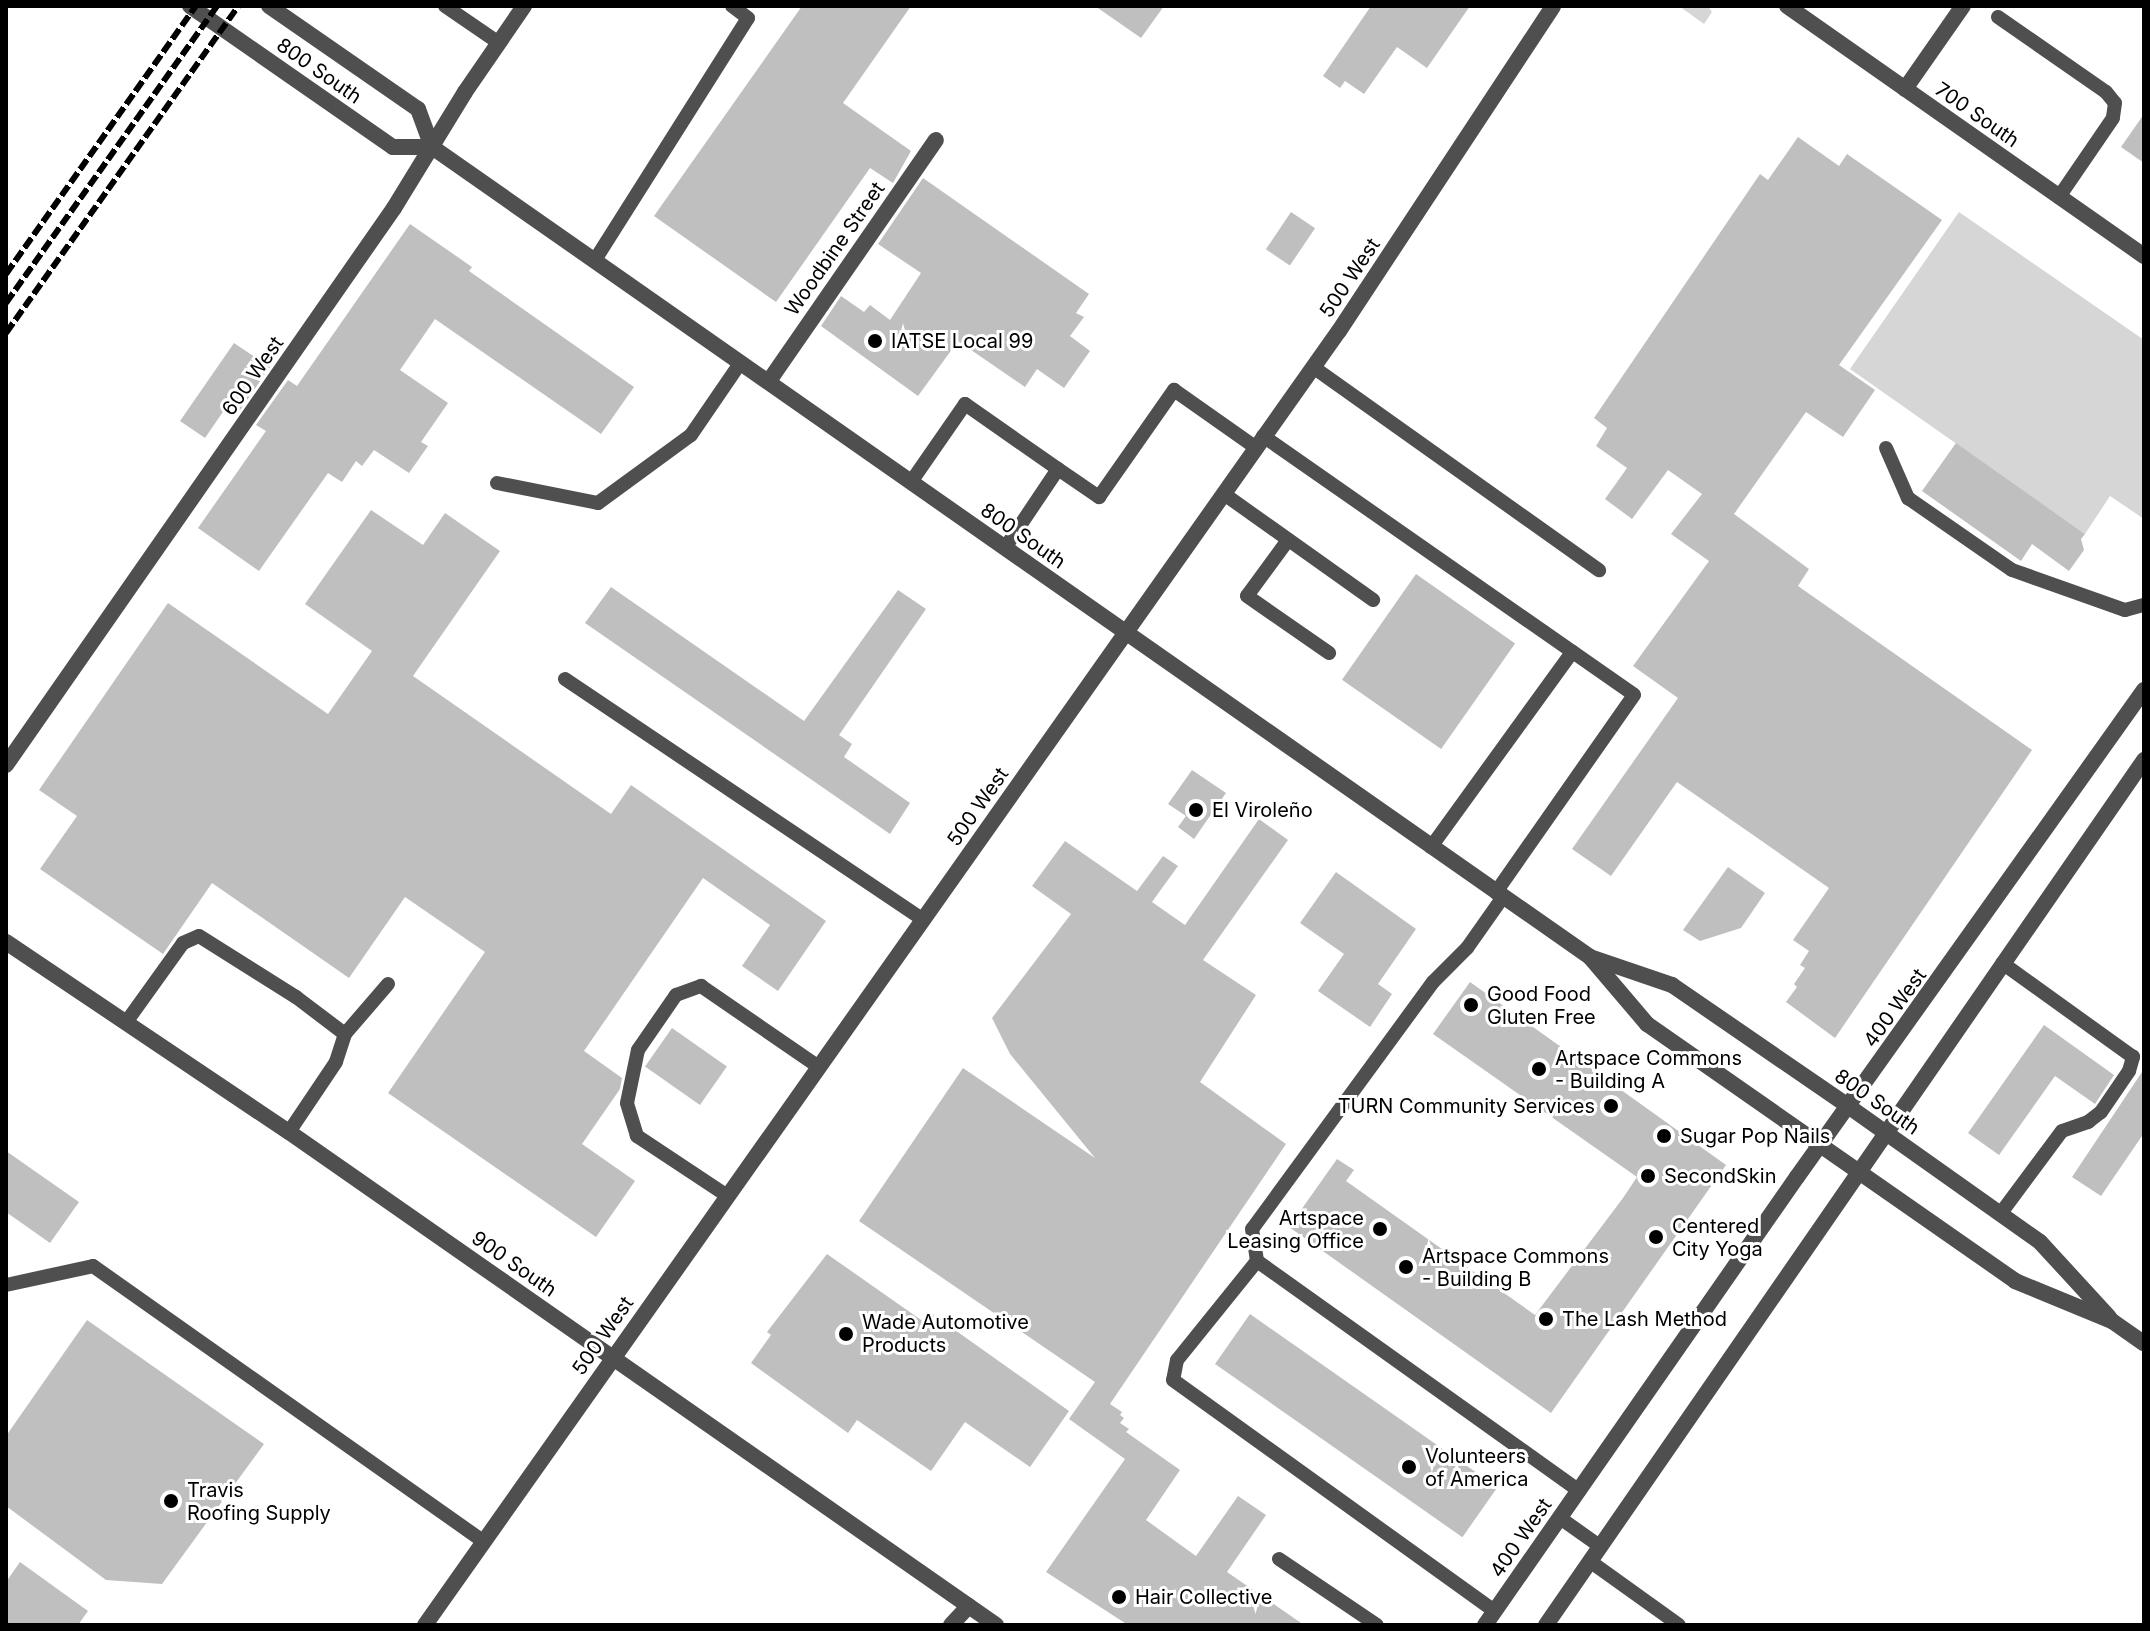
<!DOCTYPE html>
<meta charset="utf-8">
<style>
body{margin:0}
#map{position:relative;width:2150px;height:1631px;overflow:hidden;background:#fff;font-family:Inter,sans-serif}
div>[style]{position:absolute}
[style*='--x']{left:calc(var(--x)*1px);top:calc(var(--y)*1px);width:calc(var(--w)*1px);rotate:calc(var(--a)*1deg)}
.green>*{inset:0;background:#d6d6d6}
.building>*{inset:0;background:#bfbfbf;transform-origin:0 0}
.service>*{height:14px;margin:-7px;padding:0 7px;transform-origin:7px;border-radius:7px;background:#4f4f4f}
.minor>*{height:16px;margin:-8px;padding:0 8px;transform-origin:8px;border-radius:8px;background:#4f4f4f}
.tertiary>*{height:16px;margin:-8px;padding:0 8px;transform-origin:8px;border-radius:8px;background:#4f4f4f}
.rail>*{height:6px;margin-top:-3px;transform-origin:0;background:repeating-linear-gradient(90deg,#000 0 12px,transparent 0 16px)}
.dots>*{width:22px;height:22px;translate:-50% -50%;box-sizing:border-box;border:4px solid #fff;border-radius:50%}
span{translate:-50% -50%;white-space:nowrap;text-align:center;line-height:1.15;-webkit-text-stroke:6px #fff;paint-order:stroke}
.street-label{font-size:20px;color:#000}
.poi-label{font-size:20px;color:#000}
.left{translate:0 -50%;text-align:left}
.right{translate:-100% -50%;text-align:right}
.frame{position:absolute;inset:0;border:8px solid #000;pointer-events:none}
</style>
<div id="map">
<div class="green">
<div style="clip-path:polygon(1679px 6px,1708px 6px,1712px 12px,1704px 24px)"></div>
<div style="clip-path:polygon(1959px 212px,2144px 340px,2144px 519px,2110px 496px,2085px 534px,1850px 369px)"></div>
</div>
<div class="building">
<div style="clip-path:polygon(802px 6px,911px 6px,843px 103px,911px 151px,893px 183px,870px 168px,776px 302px,654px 216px)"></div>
<div style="clip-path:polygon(1095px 6px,1164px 6px,1141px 38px)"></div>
<div style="clip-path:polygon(1371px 6px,1470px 6px,1427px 68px,1397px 47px,1364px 94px,1345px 81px,1340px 88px,1323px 76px)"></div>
<div style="clip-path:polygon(2144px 114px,2144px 163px,2121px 147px)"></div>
<div style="clip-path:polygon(1798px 137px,1839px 166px,1847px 154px,1942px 220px,1839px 365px,1875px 390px,1843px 437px,1806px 412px,1734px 514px,1809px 569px,1798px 586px,2032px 750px,1835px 1038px,1786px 1002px,1797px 987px,1794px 984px,1805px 968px,1800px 965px,1809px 951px,1793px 940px,1829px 888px,1677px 782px,1611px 876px,1572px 849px,1678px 698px,1633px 666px,1709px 561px,1671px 534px,1702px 494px,1668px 470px,1632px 519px,1605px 499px,1627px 468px,1596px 446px,1607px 428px,1594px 418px,1760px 174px,1768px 180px)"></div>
<div style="clip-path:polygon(923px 178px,1089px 294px,1076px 313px,1084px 317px,1070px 336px,1090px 351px,1064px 388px,1037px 369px,1025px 387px,958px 341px,918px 396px,821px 326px,841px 296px,864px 312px,870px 305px,890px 320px,921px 273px,878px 244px)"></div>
<div style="left:1291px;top:212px;width:29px;height:45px;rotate:34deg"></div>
<div style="clip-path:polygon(410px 224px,472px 267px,469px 271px,634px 387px,601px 434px,435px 319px,400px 370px,448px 403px,421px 442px,428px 446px,409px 473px,374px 450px,362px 466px,356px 461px,342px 482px,328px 473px,259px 571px,198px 528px,266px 431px,256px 425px,288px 380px,297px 386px)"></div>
<div style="clip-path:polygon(234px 343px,270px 367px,238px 413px,227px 406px,205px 438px,180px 421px)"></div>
<div style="clip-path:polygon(1956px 443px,2085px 534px,2081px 539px,2084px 550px,2069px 571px,2032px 544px,2021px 561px,1922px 491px)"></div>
<div style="clip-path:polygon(371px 510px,423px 545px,445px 513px,500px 551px,413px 676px,611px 814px,631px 785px,826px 921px,778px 991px,742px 966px,770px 925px,703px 878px,584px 1051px,622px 1078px,620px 1089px,582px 1144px,635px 1181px,596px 1237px,388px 1093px,485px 952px,405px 897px,349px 978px,212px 883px,163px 954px,40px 869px,77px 816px,39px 790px,168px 603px,328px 714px,372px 651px,305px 604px)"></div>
<div style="left:1416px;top:574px;width:121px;height:129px;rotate:35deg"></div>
<div style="clip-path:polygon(611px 587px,804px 721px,898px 590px,926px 609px,839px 735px,852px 744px,844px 757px,910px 803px,890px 834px,585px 623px)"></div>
<div style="clip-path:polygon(1192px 770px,1226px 793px,1194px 839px,1178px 827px,1186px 816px,1168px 804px)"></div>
<div style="clip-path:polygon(1259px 819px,1288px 840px,1203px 960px,1256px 995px,1200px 1082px,1286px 1144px,1110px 1404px,1122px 1412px,1120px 1415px,1124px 1418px,1120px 1423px,1129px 1429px,1126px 1432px,1180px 1470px,1146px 1520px,1196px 1556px,1238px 1496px,1266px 1515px,1227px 1572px,1304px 1625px,1128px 1625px,1046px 1572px,1125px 1459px,1069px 1419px,1095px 1382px,859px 1221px,963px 1068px,1095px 1158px,1010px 1054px,992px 1018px,1071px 914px,1032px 886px,1065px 841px,1137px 891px,1163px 856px,1178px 866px,1152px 902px,1185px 925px)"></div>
<div style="clip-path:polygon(1728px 867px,1765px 893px,1741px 928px,1700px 941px,1683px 930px)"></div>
<div style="clip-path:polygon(1336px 872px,1416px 929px,1378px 984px,1392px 994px,1370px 1027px,1318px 991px,1344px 954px,1300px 923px)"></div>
<div style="clip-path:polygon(1470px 982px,1726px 1165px,1551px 1413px,1289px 1227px,1337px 1159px,1354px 1170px,1346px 1181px,1535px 1315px,1623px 1198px,1637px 1177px,1433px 1034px)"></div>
<div style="clip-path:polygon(2044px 1025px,2114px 1075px,2095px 1104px,2055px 1076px,1999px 1155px,1968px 1133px)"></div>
<div style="left:672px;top:1028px;width:67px;height:47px;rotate:35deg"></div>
<div style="clip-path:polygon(2144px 1069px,2144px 1133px,2101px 1196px,2072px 1177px)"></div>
<div style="clip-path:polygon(6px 1151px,79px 1202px,50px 1243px,6px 1212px)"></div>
<div style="clip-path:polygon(827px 1254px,924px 1322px,931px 1313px,1069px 1411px,1030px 1467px,965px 1422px,931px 1471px,857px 1420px,848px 1433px,751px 1363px,771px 1335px,767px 1332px)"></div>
<div style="left:1250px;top:1314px;width:302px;height:61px;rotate:35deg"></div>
<div style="clip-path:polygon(87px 1320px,264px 1444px,162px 1584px,106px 1580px,6px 1506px,6px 1436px)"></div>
<div style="clip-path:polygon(20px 1562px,88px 1611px,78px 1625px,6px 1625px,6px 1582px)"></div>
</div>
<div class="service">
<div style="--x:445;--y:6;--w:65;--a:34.4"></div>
<div style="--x:1998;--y:17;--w:131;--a:34.8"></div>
<div style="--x:2106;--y:92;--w:14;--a:51"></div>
<div style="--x:2115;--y:103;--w:15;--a:98"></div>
<div style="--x:2113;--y:118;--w:96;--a:124.4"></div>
<div style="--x:595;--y:260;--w:286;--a:-57.7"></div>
<div style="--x:748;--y:18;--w:20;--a:-143"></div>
<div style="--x:1313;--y:367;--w:351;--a:35.4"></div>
<div style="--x:1263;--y:436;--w:452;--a:34.9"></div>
<div style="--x:1634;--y:695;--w:241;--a:125"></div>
<div style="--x:1886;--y:448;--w:55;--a:66.3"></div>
<div style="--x:1908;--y:498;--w:126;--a:34.7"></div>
<div style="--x:2012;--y:570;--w:120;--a:19.5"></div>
<div style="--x:2125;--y:610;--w:20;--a:-15"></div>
<div style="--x:1058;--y:469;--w:50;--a:34.3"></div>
<div style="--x:1099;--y:497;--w:131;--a:-55"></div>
<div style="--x:1174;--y:390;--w:99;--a:35.1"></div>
<div style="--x:911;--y:482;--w:95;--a:-55.3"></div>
<div style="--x:965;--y:404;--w:113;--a:35"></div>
<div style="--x:1058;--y:469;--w:95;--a:123.9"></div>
<div style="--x:497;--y:483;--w:103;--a:11.2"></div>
<div style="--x:598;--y:503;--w:115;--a:-36.2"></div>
<div style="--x:691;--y:435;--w:88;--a:-55.6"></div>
<div style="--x:1224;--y:494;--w:183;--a:35.4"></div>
<div style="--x:1288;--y:540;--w:69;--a:126.2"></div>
<div style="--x:1247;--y:596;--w:100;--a:34.8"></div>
<div style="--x:565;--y:679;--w:432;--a:33.9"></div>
<div style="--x:1431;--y:847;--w:241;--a:-54.1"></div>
<div style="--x:1503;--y:897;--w:62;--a:125.2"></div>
<div style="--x:1467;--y:948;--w:48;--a:135"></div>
<div style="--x:1433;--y:982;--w:306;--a:126.2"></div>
<div style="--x:1252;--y:1229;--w:32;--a:81"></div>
<div style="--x:1257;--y:1261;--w:396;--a:35.5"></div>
<div style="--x:127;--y:1021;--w:96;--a:-54.3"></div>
<div style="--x:183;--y:943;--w:17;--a:-24"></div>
<div style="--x:199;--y:936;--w:115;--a:32.2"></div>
<div style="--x:296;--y:997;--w:61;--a:37.1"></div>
<div style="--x:345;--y:1034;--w:29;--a:108"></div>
<div style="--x:336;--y:1062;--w:84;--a:123.9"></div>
<div style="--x:345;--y:1034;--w:66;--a:-49.3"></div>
<div style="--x:726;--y:1195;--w:107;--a:-146.5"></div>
<div style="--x:637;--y:1136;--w:34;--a:-107"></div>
<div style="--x:627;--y:1103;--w:54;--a:-78.3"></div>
<div style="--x:638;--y:1050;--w:67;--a:-55.4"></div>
<div style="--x:676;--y:995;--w:27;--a:-20"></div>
<div style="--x:701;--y:986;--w:143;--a:34.5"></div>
<div style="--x:2001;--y:1213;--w:102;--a:-53.4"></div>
<div style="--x:2062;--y:1131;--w:28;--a:-19"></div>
<div style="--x:2088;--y:1122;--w:16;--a:-38"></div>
<div style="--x:2101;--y:1112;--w:50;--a:-55.7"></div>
<div style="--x:2129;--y:1071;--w:15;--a:-74"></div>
<div style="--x:2133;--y:1057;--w:161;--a:-144.3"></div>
<div style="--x:1257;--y:1261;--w:127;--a:128.9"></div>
<div style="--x:1177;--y:1360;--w:20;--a:101"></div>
<div style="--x:1173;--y:1380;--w:395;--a:35.7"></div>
<div style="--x:6;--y:1285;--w:89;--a:-12.3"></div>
<div style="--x:93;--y:1266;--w:477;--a:35.2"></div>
<div style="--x:1560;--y:1518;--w:50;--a:35.3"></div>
<div style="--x:1279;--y:1559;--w:118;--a:34"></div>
<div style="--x:1591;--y:1562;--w:108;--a:35.6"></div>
</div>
<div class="minor">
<div style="--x:1787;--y:6;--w:436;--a:35"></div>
<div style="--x:1905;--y:89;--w:101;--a:-55.1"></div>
<div style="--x:769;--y:381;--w:293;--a:-55.3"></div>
<div style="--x:6;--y:765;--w:679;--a:-55.14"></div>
<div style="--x:394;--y:208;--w:136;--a:-58.5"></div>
<div style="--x:465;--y:92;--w:104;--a:-55.5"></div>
<div style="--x:425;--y:1625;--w:1584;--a:-54.77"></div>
<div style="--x:1339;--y:331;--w:389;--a:-56.6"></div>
<div style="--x:951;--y:1625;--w:26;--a:-47"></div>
<div style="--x:1485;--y:1625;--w:546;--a:-55.15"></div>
<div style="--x:1797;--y:1177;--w:598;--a:-54.53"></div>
<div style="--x:1546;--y:1625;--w:1052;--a:-55.34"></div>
</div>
<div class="tertiary">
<div style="--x:190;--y:6;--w:247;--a:34.8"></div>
<div style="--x:393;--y:147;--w:39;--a:0"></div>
<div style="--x:269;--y:6;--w:181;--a:34.7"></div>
<div style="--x:418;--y:109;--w:40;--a:69.8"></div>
<div style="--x:432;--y:147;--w:1413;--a:34.97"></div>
<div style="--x:1590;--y:957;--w:88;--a:49.6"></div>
<div style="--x:1647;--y:1024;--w:449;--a:34.9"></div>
<div style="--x:2015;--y:1281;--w:105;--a:22.4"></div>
<div style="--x:2112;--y:1321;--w:39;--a:35"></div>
<div style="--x:6;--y:942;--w:341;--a:33.9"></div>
<div style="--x:289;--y:1132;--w:862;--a:34.89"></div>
<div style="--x:1590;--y:957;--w:87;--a:18.9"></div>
<div style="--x:1672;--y:985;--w:214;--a:34.5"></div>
<div style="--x:1848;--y:1106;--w:235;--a:35.3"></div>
<div style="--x:2040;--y:1242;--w:102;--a:47.4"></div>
</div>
<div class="rail">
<div style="--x:6;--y:274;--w:329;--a:-54.7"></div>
<div style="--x:6;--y:303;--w:364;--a:-54.6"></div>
<div style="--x:6;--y:333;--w:401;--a:-54.6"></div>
</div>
<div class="dots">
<div style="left:875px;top:341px;background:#000"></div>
<div style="left:1196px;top:810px;background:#000"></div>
<div style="left:1471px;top:1005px;background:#000"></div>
<div style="left:1539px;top:1069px;background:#000"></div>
<div style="left:1611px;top:1106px;background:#000"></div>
<div style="left:1664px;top:1136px;background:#000"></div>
<div style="left:1648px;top:1176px;background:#000"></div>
<div style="left:1380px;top:1229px;background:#000"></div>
<div style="left:1656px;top:1237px;background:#000"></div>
<div style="left:1406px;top:1267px;background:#000"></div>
<div style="left:1546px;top:1319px;background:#000"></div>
<div style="left:846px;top:1334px;background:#000"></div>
<div style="left:1409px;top:1467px;background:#000"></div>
<div style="left:171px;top:1501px;background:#000"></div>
<div style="left:1119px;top:1597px;background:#000"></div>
</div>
<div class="street-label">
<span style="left:319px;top:71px;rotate:35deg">800 South</span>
<span style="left:1977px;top:115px;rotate:35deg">700 South</span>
<span style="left:835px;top:249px;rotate:-55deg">Woodbine Street</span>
<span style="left:1350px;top:278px;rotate:-56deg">500 West</span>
<span style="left:253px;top:376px;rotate:-55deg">600 West</span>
<span style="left:1023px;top:536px;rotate:35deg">800 South</span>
<span style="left:978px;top:807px;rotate:-55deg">500 West</span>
<span style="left:1895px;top:1008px;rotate:-54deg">400 West</span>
<span style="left:1877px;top:1102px;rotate:35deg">800 South</span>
<span style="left:514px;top:1264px;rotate:35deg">900 South</span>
<span style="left:603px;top:1336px;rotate:-55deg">500 West</span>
<span style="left:1521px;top:1538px;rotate:-55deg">400 West</span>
</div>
<div class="poi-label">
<span class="left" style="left:891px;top:341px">IATSE Local 99</span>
<span class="left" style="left:1212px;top:810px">El Viroleño</span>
<span class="left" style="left:1487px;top:1006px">Good Food<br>Gluten Free</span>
<span class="left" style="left:1555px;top:1070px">Artspace Commons<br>- Building A</span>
<span class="right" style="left:1595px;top:1106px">TURN Community Services</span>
<span class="left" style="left:1680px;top:1136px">Sugar Pop Nails</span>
<span class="left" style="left:1664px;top:1176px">SecondSkin</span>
<span class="right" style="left:1364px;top:1230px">Artspace<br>Leasing Office</span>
<span class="left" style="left:1672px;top:1238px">Centered<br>City Yoga</span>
<span class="left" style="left:1422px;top:1268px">Artspace Commons<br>- Building B</span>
<span class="left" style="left:1562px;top:1319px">The Lash Method</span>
<span class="left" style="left:862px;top:1334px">Wade Automotive<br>Products</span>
<span class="left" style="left:1425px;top:1468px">Volunteers<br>of America</span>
<span class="left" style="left:187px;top:1502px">Travis<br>Roofing Supply</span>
<span class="left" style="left:1135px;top:1597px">Hair Collective</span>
</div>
<div class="frame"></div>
</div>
